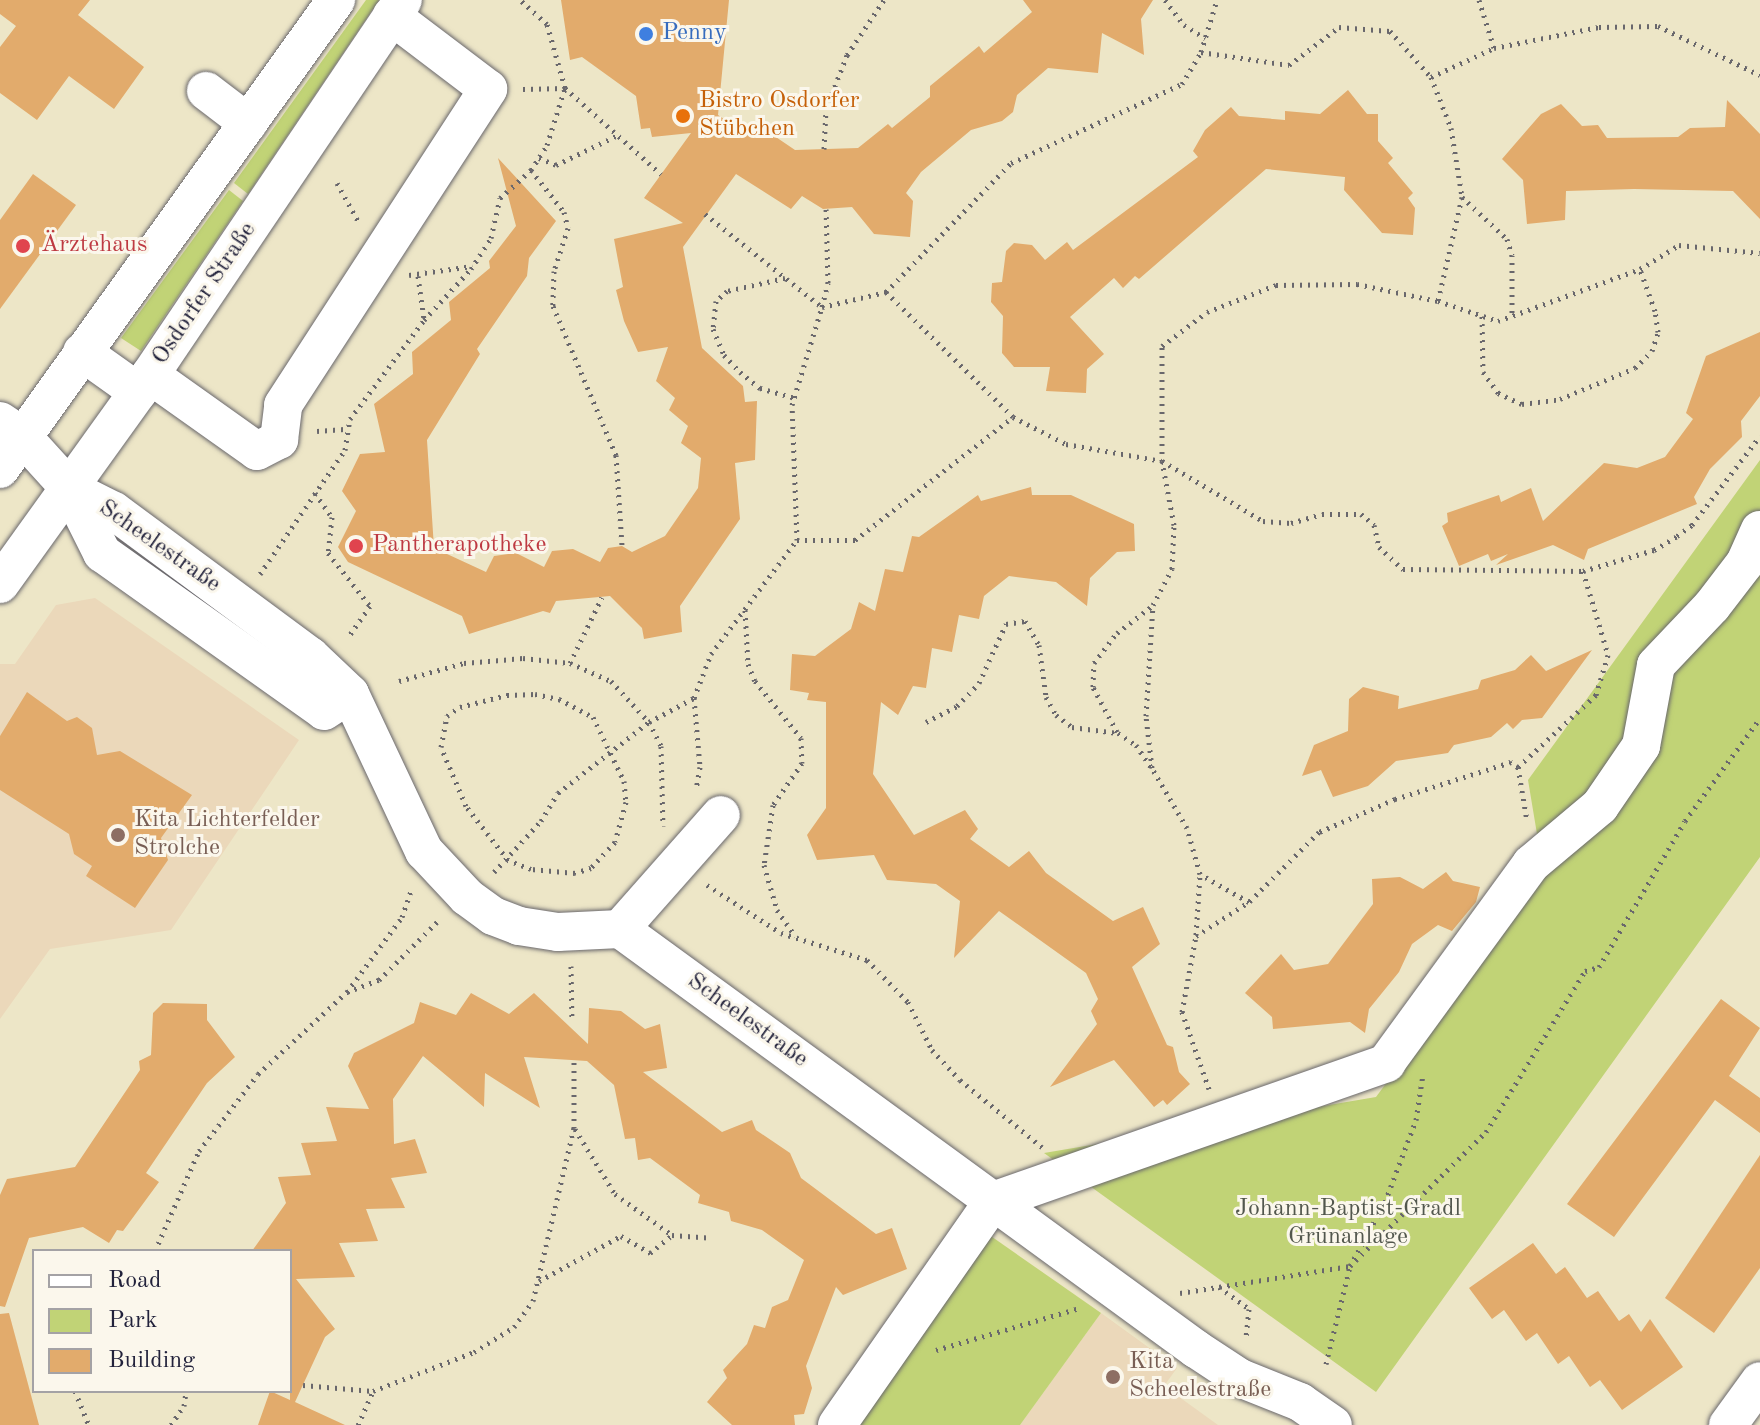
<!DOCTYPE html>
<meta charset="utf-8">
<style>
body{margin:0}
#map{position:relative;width:1760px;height:1425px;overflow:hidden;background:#ede6c7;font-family:"Old Standard TT",serif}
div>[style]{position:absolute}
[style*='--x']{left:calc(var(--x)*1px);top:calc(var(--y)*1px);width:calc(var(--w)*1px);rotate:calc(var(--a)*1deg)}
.built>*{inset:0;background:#ebd8ba}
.green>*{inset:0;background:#c1d376}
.building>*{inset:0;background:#e2ab6c}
.path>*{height:5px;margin-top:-2.5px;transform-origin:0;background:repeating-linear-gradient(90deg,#69676c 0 2px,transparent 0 8px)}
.roads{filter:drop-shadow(0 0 2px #69676c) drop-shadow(0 0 2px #69676c)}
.minor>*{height:38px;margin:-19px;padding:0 19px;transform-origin:19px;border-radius:19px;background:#fff}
.dots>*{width:22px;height:22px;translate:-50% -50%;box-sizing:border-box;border:4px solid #fbf7ec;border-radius:50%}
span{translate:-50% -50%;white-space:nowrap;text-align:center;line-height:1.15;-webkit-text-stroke:6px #fbf7ec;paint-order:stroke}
.shop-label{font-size:24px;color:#366cbe}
.left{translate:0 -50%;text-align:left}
.food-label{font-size:24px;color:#c56008}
.health-label{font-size:24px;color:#be3a42}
.street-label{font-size:24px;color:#22223b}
.education-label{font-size:24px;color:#785e54}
.park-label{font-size:24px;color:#52574d}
.legend{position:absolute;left:32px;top:1249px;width:260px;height:144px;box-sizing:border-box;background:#fbf7ec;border:2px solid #a4a2a5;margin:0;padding:10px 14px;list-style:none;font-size:24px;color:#22223b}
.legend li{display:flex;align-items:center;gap:16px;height:40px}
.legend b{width:40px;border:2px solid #a4a2a5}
</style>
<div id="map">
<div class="built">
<div style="clip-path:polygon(95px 598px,299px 740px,171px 930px,50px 949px,0 1019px,0 664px,15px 664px,56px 605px)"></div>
<div style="clip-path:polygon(1101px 1313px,1177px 1368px,1164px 1386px,1218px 1425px,1020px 1425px)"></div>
</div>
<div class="green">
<div style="clip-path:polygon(366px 0,379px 0,248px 194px,234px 183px)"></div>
<div style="clip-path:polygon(229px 190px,243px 201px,141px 351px,121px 338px)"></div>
<div style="clip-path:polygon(1760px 460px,1760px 857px,1376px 1392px,1044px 1153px,1376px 1097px,1543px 870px,1528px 780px)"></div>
<div style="clip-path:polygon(985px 1232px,1101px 1313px,1020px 1425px,846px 1425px)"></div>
</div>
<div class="building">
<div style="clip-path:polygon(0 0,90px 0,78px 15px,144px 67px,114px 109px,69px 76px,37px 120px,0 93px,0 47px,16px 26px,0 14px)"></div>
<div style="clip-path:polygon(561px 0,729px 0,718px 115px,746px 134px,767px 131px,795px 150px,858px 148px,888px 124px,892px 128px,930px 97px,930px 86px,979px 46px,984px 53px,1032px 12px,1023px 0,1153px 0,1141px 19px,1144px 55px,1102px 33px,1098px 73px,1048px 68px,1017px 95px,1013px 112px,1002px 121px,971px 130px,921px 172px,906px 193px,913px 201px,910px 237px,874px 234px,852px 207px,823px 209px,802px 196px,791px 209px,736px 174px,683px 247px,702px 348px,743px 386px,745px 402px,757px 401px,755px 460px,735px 463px,740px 519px,680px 606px,682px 632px,644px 639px,642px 628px,610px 596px,556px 601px,550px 613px,543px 611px,469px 634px,462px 616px,348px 562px,338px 547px,356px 511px,342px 491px,360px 454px,385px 452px,374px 404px,413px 374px,412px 352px,451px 320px,449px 302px,490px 268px,489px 261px,516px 226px,498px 158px,556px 221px,529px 258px,527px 276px,477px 349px,480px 354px,427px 440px,434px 548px,486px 572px,494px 556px,516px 553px,544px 567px,552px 551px,573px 549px,600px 562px,608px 548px,622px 546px,632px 552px,665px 536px,698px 488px,701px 458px,681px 443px,688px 426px,669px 410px,675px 398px,656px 381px,668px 347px,638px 352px,624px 321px,616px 290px,623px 287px,614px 239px,683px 223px,644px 198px,691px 133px,652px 137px,650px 128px,641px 129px,636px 96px,582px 57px,570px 60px)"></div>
<div style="clip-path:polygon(1348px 90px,1367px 114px,1378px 114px,1378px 141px,1393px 158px,1388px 163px,1413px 193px,1408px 198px,1415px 208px,1413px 235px,1382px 233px,1344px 190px,1345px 177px,1266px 169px,1139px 279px,1135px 276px,1123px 288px,1114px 278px,1070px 317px,1104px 354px,1087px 369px,1086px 393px,1046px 391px,1050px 367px,1014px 367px,1002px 353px,1003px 316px,991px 302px,992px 283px,1002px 282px,1006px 251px,1014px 243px,1032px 245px,1045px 260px,1067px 242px,1073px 250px,1198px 157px,1193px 151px,1205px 130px,1231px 107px,1239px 116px,1285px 120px,1285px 111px,1320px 114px)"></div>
<div style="clip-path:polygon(1727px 100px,1760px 134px,1760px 219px,1733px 191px,1634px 189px,1566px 191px,1565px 220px,1527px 224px,1523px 180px,1502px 159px,1541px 114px,1561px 104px,1582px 126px,1598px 125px,1607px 138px,1678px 137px,1690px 128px,1725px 127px)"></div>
<div style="clip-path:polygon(33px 174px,76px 205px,0 309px,0 220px)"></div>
<div style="clip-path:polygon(1760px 332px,1760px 396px,1741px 421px,1742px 437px,1710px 469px,1694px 497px,1697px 504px,1588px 549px,1584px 560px,1553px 545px,1496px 565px,1508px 554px,1491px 561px,1488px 554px,1459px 566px,1442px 526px,1448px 522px,1447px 513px,1499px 495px,1501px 502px,1531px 488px,1543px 521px,1604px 463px,1637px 468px,1665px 457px,1693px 419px,1686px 413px,1706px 356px)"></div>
<div style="clip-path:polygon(1031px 487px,1032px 495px,1071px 495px,1134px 524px,1135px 551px,1117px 552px,1090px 578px,1087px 606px,1056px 582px,1009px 576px,984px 596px,979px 619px,959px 615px,952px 652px,932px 648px,926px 688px,913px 686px,898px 715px,881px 702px,873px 774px,914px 835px,965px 810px,978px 829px,970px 839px,1009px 867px,1029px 851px,1046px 873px,1113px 921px,1143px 907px,1160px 944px,1132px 967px,1167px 1045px,1173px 1047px,1179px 1072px,1190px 1084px,1167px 1105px,1163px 1100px,1154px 1107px,1114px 1060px,1050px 1087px,1097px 1024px,1091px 1011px,1098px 999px,1086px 973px,999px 911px,954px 958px,960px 901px,936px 884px,887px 880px,874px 855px,817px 860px,807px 835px,826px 808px,826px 702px,807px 700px,809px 693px,790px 690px,792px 654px,815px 656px,851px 629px,859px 602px,875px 611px,885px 569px,903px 572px,912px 536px,919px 537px,978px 495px,981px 501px)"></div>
<div style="clip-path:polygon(1592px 650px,1542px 718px,1522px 720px,1513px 729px,1507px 723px,1491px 737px,1454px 745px,1448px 753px,1396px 761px,1368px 786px,1333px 797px,1321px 770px,1302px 776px,1314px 745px,1348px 731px,1349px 699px,1363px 687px,1399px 696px,1398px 709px,1478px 689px,1481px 680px,1515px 670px,1531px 655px,1546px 671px)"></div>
<div style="clip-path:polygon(27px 692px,67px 721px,77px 717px,92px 728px,97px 755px,120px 751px,192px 795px,161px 838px,168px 860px,135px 908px,86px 876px,92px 866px,74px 854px,69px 834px,0 790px,0 736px)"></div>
<div style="clip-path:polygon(1446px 872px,1453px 881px,1480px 887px,1476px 902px,1452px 931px,1438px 925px,1412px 944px,1399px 972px,1369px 1009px,1365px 1033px,1350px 1022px,1273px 1029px,1272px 1017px,1245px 993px,1281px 954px,1294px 970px,1328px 964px,1373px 904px,1372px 879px,1400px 877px,1423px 889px)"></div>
<div style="clip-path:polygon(471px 993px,509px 1014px,534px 993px,588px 1044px,589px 1008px,621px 1011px,645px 1029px,660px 1024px,667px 1068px,643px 1072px,722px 1132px,752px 1120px,756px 1130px,790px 1153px,801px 1178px,876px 1234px,892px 1228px,907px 1269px,843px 1295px,836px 1287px,806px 1366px,812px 1388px,804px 1414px,794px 1415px,795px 1425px,732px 1425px,707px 1402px,727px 1378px,723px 1370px,747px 1344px,754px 1325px,765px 1328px,772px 1307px,788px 1300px,804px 1260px,762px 1230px,731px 1221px,729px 1212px,698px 1203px,700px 1195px,650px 1158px,638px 1160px,635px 1138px,625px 1139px,614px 1085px,587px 1061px,524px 1057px,540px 1108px,485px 1073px,484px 1107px,423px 1056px,393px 1099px,394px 1144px,415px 1139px,427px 1173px,391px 1178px,405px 1208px,366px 1209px,378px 1241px,339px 1243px,355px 1277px,296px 1279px,335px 1329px,325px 1337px,295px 1402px,345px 1425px,258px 1425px,270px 1391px,290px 1400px,290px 1251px,252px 1251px,286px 1203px,278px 1177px,311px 1175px,301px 1143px,337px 1141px,326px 1107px,369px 1109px,348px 1066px,354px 1053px,414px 1023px,420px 1002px,456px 1015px)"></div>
<div style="clip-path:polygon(1721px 999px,1760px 1028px,1729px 1076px,1760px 1098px,1760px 1133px,1715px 1100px,1614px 1237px,1567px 1204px)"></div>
<div style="clip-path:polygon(163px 1003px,207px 1004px,207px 1020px,235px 1057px,207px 1083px,146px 1173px,159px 1182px,123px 1231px,117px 1230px,109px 1243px,83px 1227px,29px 1238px,5px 1307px,0 1306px,0 1195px,7px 1179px,75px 1167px,140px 1070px,139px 1061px,151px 1055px,153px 1013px)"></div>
<div style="clip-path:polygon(1760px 1155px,1760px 1268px,1714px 1333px,1665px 1298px)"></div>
<div style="clip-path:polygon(1533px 1243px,1556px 1274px,1565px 1267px,1587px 1298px,1598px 1291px,1619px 1321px,1629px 1314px,1641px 1332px,1650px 1319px,1683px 1367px,1622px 1410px,1600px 1380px,1590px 1387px,1569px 1356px,1558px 1364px,1537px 1333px,1526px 1341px,1504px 1310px,1492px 1319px,1469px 1288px)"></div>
<div style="clip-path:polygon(9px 1313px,39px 1425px,0 1425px,0 1314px)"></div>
</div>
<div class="path">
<div style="--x:1165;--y:0;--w:31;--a:53"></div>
<div style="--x:1184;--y:25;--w:25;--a:32"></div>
<div style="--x:1479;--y:0;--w:50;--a:72.6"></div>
<div style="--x:1201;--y:52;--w:89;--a:8.4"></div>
<div style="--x:1289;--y:65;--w:63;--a:-37.2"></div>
<div style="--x:1339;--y:27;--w:51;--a:4.5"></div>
<div style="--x:1390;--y:31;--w:62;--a:48.3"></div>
<div style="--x:1431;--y:77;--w:69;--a:-24.7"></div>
<div style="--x:1494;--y:48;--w:107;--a:-11.3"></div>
<div style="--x:1599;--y:27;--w:59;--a:-1"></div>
<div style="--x:1658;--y:26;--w:113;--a:25.7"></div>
<div style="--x:1431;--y:77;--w:55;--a:68.6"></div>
<div style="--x:1451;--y:128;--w:70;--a:80.9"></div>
<div style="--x:1462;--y:197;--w:107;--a:103"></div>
<div style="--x:1438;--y:301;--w:63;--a:18.4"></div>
<div style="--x:1498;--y:321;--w:151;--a:-20.1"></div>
<div style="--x:1640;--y:269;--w:46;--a:-31.6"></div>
<div style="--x:1679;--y:245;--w:81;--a:5.6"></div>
<div style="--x:523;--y:89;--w:42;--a:-1.4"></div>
<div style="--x:565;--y:88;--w:129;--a:41.9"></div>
<div style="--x:824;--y:149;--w:40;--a:-87.1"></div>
<div style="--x:826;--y:109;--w:58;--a:-68.7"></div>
<div style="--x:847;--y:55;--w:66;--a:-56.1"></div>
<div style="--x:539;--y:158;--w:18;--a:22"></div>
<div style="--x:556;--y:165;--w:69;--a:-25.8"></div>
<div style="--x:531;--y:170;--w:53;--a:51.8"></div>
<div style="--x:564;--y:212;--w:16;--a:76"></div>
<div style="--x:568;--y:228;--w:45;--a:108"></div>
<div style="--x:554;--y:271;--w:35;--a:92"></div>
<div style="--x:553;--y:306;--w:162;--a:67.1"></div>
<div style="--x:616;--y:455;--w:91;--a:86.2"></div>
<div style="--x:337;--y:183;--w:43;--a:61.1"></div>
<div style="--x:1462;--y:197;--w:62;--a:43"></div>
<div style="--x:1507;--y:239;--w:17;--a:73"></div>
<div style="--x:1512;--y:255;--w:61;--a:90"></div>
<div style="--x:705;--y:214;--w:149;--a:38.5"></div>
<div style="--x:822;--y:307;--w:25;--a:-76"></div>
<div style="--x:828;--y:283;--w:74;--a:-91.5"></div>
<div style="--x:409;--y:275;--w:64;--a:-8.1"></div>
<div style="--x:418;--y:276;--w:43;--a:82.1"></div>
<div style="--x:785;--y:278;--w:59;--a:167.4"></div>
<div style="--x:727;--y:291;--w:15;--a:138"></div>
<div style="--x:716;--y:301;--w:28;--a:96"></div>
<div style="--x:713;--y:329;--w:28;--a:67"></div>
<div style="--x:724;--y:355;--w:23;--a:47"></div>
<div style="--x:740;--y:372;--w:26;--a:39"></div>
<div style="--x:760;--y:388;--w:35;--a:16"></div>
<div style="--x:886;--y:292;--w:178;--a:44.5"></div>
<div style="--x:1013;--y:417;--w:59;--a:27"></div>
<div style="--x:1066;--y:444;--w:97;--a:10"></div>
<div style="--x:1162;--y:461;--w:117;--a:30.7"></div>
<div style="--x:1263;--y:521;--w:28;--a:4"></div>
<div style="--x:1291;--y:523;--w:32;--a:-16"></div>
<div style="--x:1322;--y:514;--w:39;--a:0"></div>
<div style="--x:1361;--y:514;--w:17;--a:40"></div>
<div style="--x:1374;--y:525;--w:23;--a:77"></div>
<div style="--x:1379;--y:547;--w:33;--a:43"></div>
<div style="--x:1403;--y:569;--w:180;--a:0.6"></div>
<div style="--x:1583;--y:571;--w:88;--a:73.4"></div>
<div style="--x:1608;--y:655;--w:42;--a:106.7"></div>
<div style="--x:1596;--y:695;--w:106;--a:137.3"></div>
<div style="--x:1518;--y:767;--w:9;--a:-144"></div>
<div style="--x:1511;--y:762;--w:122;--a:162.3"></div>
<div style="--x:1395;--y:799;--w:83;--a:156.5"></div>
<div style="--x:1319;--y:832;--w:99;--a:135"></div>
<div style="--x:1482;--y:316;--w:56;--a:89"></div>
<div style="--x:1483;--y:372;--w:26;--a:54"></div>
<div style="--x:1498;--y:393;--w:26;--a:25"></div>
<div style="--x:1522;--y:404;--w:38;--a:-7"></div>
<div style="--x:1560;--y:399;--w:81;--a:-22.5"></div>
<div style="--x:1635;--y:368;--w:24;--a:-45"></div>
<div style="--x:1652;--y:351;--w:20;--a:-72"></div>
<div style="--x:1658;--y:332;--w:21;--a:-98"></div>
<div style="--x:1655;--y:311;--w:45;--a:-109.7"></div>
<div style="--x:317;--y:431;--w:31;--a:-4"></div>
<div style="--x:315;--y:493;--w:29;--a:55"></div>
<div style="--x:332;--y:517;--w:36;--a:96"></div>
<div style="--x:328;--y:553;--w:68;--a:51.6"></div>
<div style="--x:370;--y:606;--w:39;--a:125"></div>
<div style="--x:797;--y:540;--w:58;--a:0"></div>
<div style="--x:855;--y:540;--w:200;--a:-37.9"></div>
<div style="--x:1583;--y:571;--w:74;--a:-16.5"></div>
<div style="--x:1654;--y:550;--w:27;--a:-31"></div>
<div style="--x:1677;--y:536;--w:19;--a:-36"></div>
<div style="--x:1692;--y:525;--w:112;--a:-52.6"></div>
<div style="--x:260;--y:574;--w:150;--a:-55.6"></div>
<div style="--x:345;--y:450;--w:31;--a:-81"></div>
<div style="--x:350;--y:419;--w:124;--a:-53.2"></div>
<div style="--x:424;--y:320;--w:69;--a:-47.3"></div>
<div style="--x:471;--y:269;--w:37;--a:-57"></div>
<div style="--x:491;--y:238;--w:41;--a:-77.3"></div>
<div style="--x:500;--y:198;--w:42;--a:-42.1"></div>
<div style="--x:531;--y:170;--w:30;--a:-57"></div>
<div style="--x:547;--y:145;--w:60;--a:-72.5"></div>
<div style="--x:565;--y:88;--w:66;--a:-105.7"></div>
<div style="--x:547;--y:24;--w:36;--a:-138"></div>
<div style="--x:745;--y:610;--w:54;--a:86.8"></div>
<div style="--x:748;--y:664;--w:18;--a:68"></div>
<div style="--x:755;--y:681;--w:73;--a:51.1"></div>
<div style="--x:801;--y:738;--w:25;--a:88"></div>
<div style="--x:802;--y:763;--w:51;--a:124.6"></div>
<div style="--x:773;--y:805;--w:61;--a:98.5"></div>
<div style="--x:764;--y:865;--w:47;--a:73.9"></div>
<div style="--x:777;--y:910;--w:32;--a:55"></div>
<div style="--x:570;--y:663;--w:73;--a:-64.1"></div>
<div style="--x:399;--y:681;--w:67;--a:-15.5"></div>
<div style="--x:464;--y:663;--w:59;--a:-4.8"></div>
<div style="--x:523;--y:658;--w:47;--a:6.1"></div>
<div style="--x:570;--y:663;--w:45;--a:23.7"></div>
<div style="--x:611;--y:681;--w:56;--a:47.2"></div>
<div style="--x:649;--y:722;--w:51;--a:-28.1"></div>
<div style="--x:694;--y:698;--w:47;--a:-68.9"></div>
<div style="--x:711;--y:654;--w:143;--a:-53"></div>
<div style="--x:797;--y:540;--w:135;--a:-92.1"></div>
<div style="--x:792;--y:405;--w:102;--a:-73"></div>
<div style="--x:822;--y:307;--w:66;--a:-13.2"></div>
<div style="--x:886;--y:292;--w:180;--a:-45.9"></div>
<div style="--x:1011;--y:163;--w:188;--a:-24.8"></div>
<div style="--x:1182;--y:84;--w:37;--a:-59"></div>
<div style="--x:1201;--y:52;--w:54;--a:-72.9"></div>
<div style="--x:535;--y:694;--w:25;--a:12"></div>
<div style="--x:559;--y:699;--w:38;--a:28"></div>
<div style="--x:593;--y:717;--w:71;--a:64.2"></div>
<div style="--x:624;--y:781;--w:21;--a:85"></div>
<div style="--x:626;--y:802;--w:41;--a:105.4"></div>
<div style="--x:615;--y:842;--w:35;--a:133"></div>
<div style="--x:591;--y:868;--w:17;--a:163"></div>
<div style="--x:575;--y:873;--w:44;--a:-174.8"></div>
<div style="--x:531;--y:869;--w:25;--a:-159"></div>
<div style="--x:508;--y:860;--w:68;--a:-127.9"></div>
<div style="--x:466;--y:806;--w:64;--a:-113"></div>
<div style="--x:441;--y:747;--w:32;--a:-79"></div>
<div style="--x:447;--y:716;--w:16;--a:-35"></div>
<div style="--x:460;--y:707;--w:49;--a:-14.3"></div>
<div style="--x:507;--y:695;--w:28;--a:-2"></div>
<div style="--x:694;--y:698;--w:69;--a:85"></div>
<div style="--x:700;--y:767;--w:22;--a:100"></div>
<div style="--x:926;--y:722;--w:35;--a:-27"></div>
<div style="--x:957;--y:706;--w:32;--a:-46"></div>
<div style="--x:979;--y:683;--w:65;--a:-65.4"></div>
<div style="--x:1006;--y:624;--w:19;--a:-9"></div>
<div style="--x:1025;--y:621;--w:28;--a:60"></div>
<div style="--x:1039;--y:645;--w:52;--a:82.3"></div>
<div style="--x:1046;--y:697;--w:21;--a:61"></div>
<div style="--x:1056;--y:715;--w:20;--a:37"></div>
<div style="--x:1072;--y:727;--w:46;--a:7.4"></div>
<div style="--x:1118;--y:733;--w:22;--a:34"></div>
<div style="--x:1136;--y:745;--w:27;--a:56"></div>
<div style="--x:1117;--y:732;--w:51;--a:-118.1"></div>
<div style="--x:1093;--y:687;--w:24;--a:-88"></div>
<div style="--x:1094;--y:663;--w:38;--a:-53"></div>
<div style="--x:1117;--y:633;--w:44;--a:-37.6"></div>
<div style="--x:1518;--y:767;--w:55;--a:80.5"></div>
<div style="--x:494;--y:872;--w:69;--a:-47.3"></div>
<div style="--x:541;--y:821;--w:33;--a:-59"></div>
<div style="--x:558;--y:793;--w:115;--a:-38"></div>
<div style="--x:649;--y:722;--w:27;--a:63"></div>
<div style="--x:661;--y:746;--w:80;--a:88.6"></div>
<div style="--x:707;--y:885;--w:88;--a:33"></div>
<div style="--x:781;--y:933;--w:90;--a:17.4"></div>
<div style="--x:867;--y:960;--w:59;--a:45.7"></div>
<div style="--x:908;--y:1002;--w:54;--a:63.4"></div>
<div style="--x:932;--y:1050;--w:41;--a:47"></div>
<div style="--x:960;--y:1080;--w:106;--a:39.3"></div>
<div style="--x:1196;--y:935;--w:61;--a:-86.2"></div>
<div style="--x:571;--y:966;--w:55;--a:89"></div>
<div style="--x:347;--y:992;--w:34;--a:-21"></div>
<div style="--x:379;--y:980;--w:83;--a:-45"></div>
<div style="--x:1209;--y:1089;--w:82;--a:-109.3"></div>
<div style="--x:1182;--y:1012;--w:77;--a:-79.6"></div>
<div style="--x:1196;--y:936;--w:63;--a:-32.7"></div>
<div style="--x:1249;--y:902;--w:56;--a:-150.3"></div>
<div style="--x:1200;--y:874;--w:48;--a:-105.8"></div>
<div style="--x:1187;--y:828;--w:69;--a:-120.3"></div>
<div style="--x:1152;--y:768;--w:52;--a:-96.6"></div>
<div style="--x:1146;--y:716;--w:111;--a:-86.4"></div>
<div style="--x:1153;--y:605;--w:41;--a:-62.2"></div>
<div style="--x:1172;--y:569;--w:44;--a:-87.4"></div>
<div style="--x:1174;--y:525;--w:65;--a:-100.6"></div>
<div style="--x:1162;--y:461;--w:115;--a:-90"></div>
<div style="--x:1162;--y:346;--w:56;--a:-37.1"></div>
<div style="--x:1207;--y:312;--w:74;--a:-21.4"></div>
<div style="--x:1276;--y:285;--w:81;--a:-0.7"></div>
<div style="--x:1357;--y:284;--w:83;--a:11.9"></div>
<div style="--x:575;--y:1129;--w:76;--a:58.4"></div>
<div style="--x:615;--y:1194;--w:70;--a:35.7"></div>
<div style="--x:155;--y:1251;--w:109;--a:-66.3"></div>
<div style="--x:199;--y:1151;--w:97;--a:-52.5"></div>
<div style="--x:258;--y:1074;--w:121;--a:-42.7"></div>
<div style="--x:347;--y:992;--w:93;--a:-53.7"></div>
<div style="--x:402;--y:917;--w:31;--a:-71"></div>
<div style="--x:539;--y:1281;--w:94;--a:-28.8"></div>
<div style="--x:621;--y:1236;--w:34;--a:30"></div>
<div style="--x:650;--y:1253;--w:28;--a:-39"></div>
<div style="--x:672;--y:1235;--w:39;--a:4"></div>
<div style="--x:1219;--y:1287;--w:37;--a:36"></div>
<div style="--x:1249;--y:1309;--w:29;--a:96"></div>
<div style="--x:1180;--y:1293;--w:172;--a:-9"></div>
<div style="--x:1350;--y:1266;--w:191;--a:-44.6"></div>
<div style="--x:1486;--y:1132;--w:189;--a:-58.4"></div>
<div style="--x:1585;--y:971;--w:15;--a:-16"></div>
<div style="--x:1599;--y:967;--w:169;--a:-59.5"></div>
<div style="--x:1685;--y:821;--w:127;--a:-53.9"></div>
<div style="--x:936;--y:1350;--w:150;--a:-16.3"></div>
<div style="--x:1326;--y:1364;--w:101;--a:-76.2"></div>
<div style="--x:1350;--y:1266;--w:73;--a:-61.3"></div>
<div style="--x:1385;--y:1202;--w:88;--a:-69.3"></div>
<div style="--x:1416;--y:1120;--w:47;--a:-81.3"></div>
<div style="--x:303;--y:1385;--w:70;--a:4.9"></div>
<div style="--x:75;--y:1391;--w:37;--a:68"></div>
<div style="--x:171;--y:1425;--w:23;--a:-56"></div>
<div style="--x:184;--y:1406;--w:15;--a:-82"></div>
<div style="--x:358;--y:1425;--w:37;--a:-66"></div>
<div style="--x:373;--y:1391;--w:108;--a:-21.1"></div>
<div style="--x:474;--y:1352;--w:47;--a:-32"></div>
<div style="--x:514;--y:1327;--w:32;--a:-54"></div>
<div style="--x:533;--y:1301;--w:178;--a:-76.7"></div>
<div style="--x:574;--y:1128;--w:67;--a:-90"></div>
</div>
<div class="roads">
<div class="minor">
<div style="--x:206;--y:91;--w:53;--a:37.3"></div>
<div style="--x:82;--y:352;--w:69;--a:35.5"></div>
<div style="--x:150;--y:375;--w:131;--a:35.4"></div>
<div style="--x:257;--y:451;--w:25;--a:-27"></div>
<div style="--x:279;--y:440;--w:35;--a:-83"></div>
<div style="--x:283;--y:405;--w:377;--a:-57"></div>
<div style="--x:488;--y:89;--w:121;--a:-142.8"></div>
<div style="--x:0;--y:421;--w:27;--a:34"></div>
<div style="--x:22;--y:436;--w:72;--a:47.8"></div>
<div style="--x:70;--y:489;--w:49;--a:26.6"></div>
<div style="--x:114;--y:511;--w:244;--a:36.5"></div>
<div style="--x:310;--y:656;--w:55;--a:43.5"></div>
<div style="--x:350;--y:694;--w:174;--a:64.8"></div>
<div style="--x:424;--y:851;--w:63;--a:46.9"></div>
<div style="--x:467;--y:897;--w:32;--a:36"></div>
<div style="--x:493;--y:916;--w:28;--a:21"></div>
<div style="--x:519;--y:926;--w:39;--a:9"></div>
<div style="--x:558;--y:932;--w:62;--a:-2.8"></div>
<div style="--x:620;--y:929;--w:713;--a:36.1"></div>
<div style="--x:1196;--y:1349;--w:53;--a:33.4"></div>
<div style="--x:1240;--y:1378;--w:65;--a:21.8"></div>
<div style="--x:1300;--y:1402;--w:40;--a:34.9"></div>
<div style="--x:0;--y:469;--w:577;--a:-54.38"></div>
<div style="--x:70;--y:489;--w:72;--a:63.4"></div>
<div style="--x:102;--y:553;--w:272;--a:35.4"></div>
<div style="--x:324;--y:711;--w:31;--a:-33"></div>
<div style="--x:0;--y:584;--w:257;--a:-54.3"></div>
<div style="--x:150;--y:375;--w:452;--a:-56"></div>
<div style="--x:620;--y:929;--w:152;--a:-48.5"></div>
<div style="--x:837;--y:1425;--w:273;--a:-55.1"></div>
<div style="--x:993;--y:1201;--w:417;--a:-19.3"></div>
<div style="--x:1386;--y:1063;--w:246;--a:-53.9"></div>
<div style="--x:1531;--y:864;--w:90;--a:-40"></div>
<div style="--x:1600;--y:806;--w:73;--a:-55.7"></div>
<div style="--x:1641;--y:746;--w:82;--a:-79.5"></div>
<div style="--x:1656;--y:665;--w:81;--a:-46.5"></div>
<div style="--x:1712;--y:606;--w:54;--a:-52.5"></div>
<div style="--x:1745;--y:563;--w:36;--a:-66"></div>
<div style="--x:1728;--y:1425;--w:54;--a:-54"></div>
</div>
</div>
<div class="dots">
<div style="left:646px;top:34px;background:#3f7fe0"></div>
<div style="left:683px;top:116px;background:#e8710a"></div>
<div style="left:23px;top:246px;background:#e0444e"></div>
<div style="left:356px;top:546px;background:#e0444e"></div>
<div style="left:118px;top:835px;background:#8d6e63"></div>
<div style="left:1113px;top:1377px;background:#8d6e63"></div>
</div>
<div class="shop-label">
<span class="left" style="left:662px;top:34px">Penny</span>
</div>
<div class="food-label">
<span class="left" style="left:699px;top:116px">Bistro Osdorfer<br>Stübchen</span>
</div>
<div class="health-label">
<span class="left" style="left:41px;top:246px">Ärztehaus</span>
<span class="left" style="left:372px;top:546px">Pantherapotheke</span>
</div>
<div class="street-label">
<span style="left:205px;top:294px;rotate:-56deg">Osdorfer Straße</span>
<span style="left:159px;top:547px;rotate:35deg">Scheelestraße</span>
<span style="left:747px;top:1021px;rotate:36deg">Scheelestraße</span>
</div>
<div class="education-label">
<span class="left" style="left:134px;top:835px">Kita Lichterfelder<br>Strolche</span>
<span class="left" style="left:1129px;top:1377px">Kita<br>Scheelestraße</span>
</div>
<div class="park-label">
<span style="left:1348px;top:1224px">Johann-Baptist-Gradl<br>Grünanlage</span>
</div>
<ul class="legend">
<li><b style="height:10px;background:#fff"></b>Road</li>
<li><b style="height:22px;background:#c1d376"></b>Park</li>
<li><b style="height:22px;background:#e2ab6c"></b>Building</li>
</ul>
</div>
